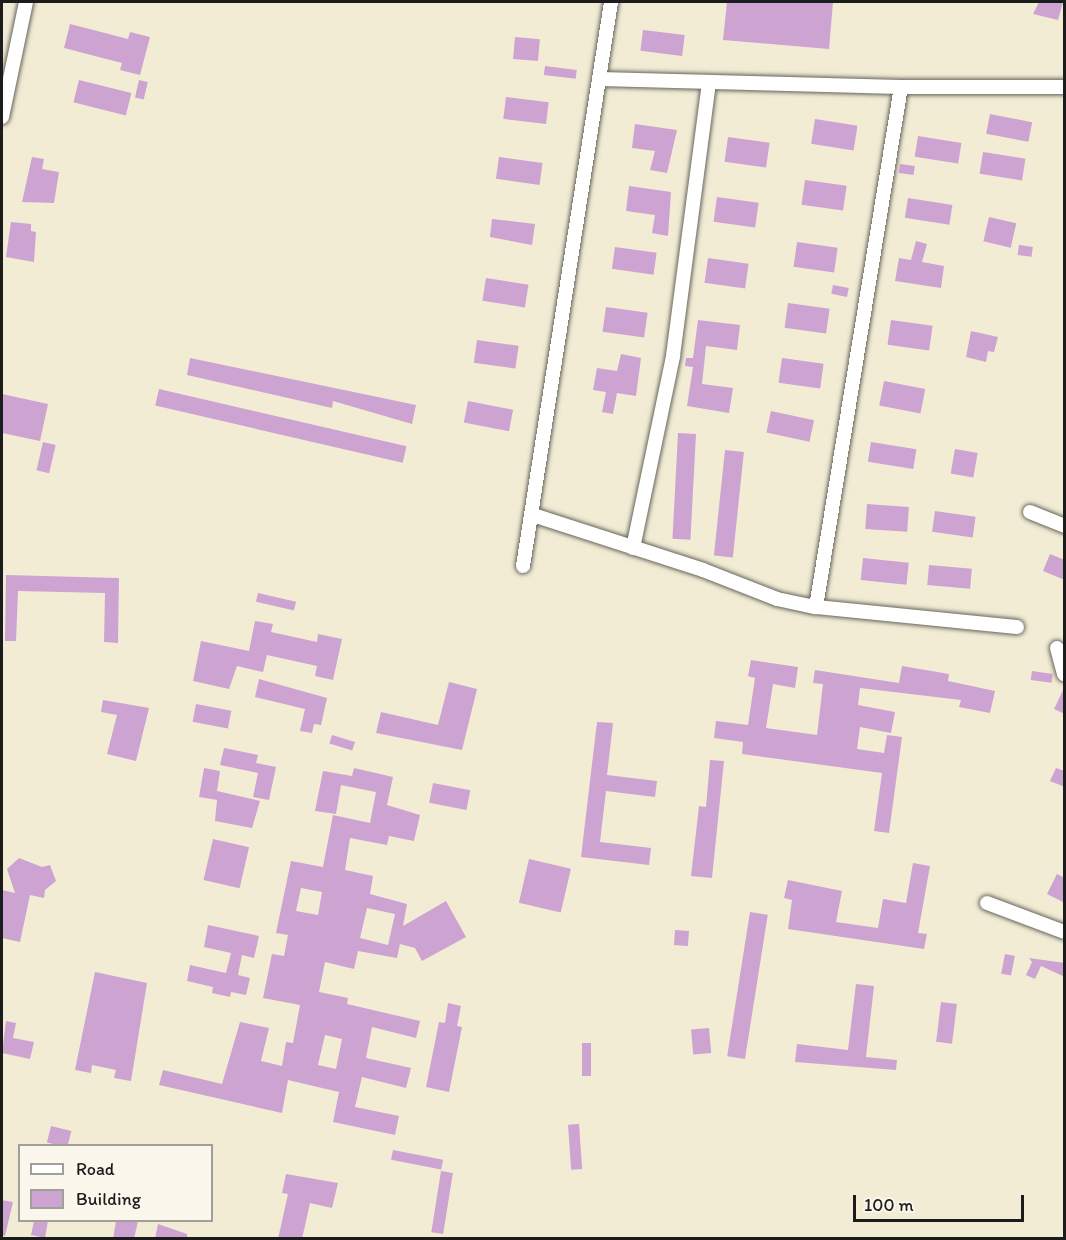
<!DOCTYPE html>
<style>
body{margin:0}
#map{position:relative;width:1066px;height:1240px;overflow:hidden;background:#f2ecd5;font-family:Itim,sans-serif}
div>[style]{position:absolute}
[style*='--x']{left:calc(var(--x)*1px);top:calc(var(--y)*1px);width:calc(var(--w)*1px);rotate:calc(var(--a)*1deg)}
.building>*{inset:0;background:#cda3d2;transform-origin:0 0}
.roads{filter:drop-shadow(0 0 2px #67655d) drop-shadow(0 0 2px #67655d)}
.street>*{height:14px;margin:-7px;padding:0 7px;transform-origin:7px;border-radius:7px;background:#fff}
span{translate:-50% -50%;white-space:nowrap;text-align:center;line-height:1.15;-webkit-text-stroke:4.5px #fbf7ec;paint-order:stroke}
.frame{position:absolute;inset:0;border:3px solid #1c1c1c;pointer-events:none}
.legend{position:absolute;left:18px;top:1144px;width:195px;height:78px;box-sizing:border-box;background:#fbf7ec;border:2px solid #a29f99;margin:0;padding:8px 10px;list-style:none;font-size:18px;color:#1c1c1c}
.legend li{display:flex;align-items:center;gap:12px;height:30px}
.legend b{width:30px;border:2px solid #a29f99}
.scale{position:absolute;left:853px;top:1195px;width:171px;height:27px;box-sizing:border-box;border:3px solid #1c1c1c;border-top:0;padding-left:8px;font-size:18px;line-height:21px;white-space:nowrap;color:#1c1c1c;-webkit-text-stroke:4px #fbf7ec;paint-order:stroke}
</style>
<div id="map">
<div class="building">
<div style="clip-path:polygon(727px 2px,833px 2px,829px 49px,723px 40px)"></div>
<div style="clip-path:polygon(1039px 2px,1063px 2px,1058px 20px,1033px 14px)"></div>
<div style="clip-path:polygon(70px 24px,128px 39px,130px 32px,150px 37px,140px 75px,120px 70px,122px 63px,64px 48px)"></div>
<div style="left:643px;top:30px;width:42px;height:21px;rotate:7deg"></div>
<div style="left:515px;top:37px;width:25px;height:22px;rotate:5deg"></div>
<div style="left:545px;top:66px;width:32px;height:9px;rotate:7deg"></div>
<div style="left:79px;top:80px;width:54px;height:23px;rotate:14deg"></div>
<div style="left:139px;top:80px;width:9px;height:18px;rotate:13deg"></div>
<div style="left:506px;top:97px;width:43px;height:22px;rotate:7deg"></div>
<div style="left:990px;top:114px;width:43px;height:20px;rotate:11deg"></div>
<div style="left:815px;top:119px;width:43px;height:25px;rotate:9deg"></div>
<div style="clip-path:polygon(635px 124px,677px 130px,667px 173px,650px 170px,655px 151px,632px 148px)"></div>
<div style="left:918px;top:136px;width:44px;height:21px;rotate:9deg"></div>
<div style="left:728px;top:137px;width:42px;height:25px;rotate:8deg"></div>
<div style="left:983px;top:152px;width:43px;height:22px;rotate:9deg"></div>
<div style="clip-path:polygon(32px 157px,44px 159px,42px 169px,59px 172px,54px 203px,22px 202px)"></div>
<div style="left:499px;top:157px;width:44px;height:22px;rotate:8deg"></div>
<div style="left:900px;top:164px;width:15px;height:9px;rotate:8deg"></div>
<div style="left:805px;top:180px;width:42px;height:25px;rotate:8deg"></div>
<div style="clip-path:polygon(629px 186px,671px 192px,668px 236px,652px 233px,655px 215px,626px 211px)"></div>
<div style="left:717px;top:197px;width:42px;height:25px;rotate:8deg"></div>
<div style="left:908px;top:198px;width:45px;height:20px;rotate:9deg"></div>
<div style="left:989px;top:217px;width:28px;height:25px;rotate:13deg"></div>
<div style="clip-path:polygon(492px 219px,535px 224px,532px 245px,490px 237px)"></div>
<div style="clip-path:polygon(11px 222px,31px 224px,31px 231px,36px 232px,34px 262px,6px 257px)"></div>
<div style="clip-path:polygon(916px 241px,927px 244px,922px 262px,944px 266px,941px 288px,895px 281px,899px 258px,911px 260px)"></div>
<div style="left:797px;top:242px;width:41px;height:25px;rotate:8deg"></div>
<div style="left:1019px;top:245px;width:14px;height:10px;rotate:8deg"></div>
<div style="left:615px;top:247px;width:42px;height:22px;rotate:8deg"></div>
<div style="left:708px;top:258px;width:41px;height:25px;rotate:8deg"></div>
<div style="left:486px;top:278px;width:43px;height:23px;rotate:9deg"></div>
<div style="left:833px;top:285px;width:16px;height:9px;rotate:11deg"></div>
<div style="left:788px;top:303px;width:42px;height:25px;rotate:8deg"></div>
<div style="left:606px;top:307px;width:42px;height:25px;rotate:8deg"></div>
<div style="clip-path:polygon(698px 320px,740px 325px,737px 350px,706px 346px,702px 384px,733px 388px,729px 413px,687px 406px,693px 367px,685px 366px,686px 358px,693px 358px)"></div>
<div style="left:891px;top:320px;width:42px;height:25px;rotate:8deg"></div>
<div style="clip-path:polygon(971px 331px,998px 337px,994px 352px,988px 351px,986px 362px,966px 357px)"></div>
<div style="left:477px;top:340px;width:42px;height:23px;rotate:8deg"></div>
<div style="clip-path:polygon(621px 354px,641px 358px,636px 396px,617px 393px,613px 414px,602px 412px,606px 392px,593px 390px,597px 368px,617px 371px)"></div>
<div style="clip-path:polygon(190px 358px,416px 405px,412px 424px,333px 401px,332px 408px,187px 375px)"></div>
<div style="left:782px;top:358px;width:42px;height:25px;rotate:8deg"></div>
<div style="left:884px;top:381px;width:42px;height:25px;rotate:11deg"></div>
<div style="left:159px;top:389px;width:254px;height:17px;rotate:13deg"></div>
<div style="clip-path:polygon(2px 394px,48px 404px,40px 441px,2px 433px)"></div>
<div style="left:468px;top:401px;width:46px;height:22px;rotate:11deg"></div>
<div style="left:771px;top:411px;width:44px;height:22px;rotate:12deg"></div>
<div style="left:678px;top:433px;width:18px;height:106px;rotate:3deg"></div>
<div style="left:43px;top:442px;width:13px;height:29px;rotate:13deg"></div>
<div style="left:871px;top:442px;width:46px;height:20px;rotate:9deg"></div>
<div style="left:955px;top:449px;width:23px;height:25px;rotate:10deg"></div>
<div style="left:725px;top:450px;width:19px;height:106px;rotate:6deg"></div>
<div style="left:867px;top:504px;width:42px;height:25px;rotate:4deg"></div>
<div style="left:935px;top:511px;width:41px;height:21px;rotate:8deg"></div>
<div style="clip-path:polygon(1050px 554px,1065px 560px,1065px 580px,1043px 571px)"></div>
<div style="left:863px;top:558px;width:46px;height:22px;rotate:6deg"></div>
<div style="left:929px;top:565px;width:43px;height:20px;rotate:5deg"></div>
<div style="clip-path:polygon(6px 575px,119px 578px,118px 643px,104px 642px,105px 593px,18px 591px,16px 641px,5px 641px)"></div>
<div style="left:258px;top:593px;width:39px;height:9px;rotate:13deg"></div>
<div style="clip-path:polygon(255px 621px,273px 624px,271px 632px,317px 642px,318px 634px,342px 639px,333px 680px,315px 676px,317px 666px,267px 655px,263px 672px,237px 666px,229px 689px,193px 681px,201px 641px,249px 651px)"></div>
<div style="clip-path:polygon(751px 660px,798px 667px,795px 688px,773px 684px,766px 728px,817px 735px,823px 684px,813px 683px,815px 670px,899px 683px,902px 666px,949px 674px,948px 681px,995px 691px,990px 713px,959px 707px,961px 700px,860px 688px,858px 705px,895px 712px,891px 733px,860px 727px,857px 749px,884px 753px,887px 735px,902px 737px,889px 833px,874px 831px,882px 773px,742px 754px,743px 742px,714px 738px,716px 721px,748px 725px,755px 678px,748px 676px)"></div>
<div style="left:1032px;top:671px;width:21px;height:9px;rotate:8deg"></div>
<div style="clip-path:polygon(259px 679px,327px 698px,321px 725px,314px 724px,312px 733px,300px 731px,305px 709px,255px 697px)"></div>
<div style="clip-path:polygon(449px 682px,477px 689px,462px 750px,376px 733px,381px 712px,438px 725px)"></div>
<div style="clip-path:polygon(1065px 686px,1065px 714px,1054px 709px)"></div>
<div style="clip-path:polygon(103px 700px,149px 708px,136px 761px,107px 754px,117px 715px,101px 712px)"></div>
<div style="left:196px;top:704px;width:36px;height:18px;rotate:11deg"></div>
<div style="clip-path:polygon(597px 722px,613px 723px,607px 775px,657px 781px,655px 797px,606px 791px,600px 842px,651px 848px,649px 865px,581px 857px)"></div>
<div style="left:332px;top:735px;width:24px;height:9px;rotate:17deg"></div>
<div style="clip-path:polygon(224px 748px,258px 755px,256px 763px,276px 767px,269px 800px,253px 797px,258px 773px,220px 765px)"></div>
<div style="clip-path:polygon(710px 760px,724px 761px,712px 878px,691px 876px,699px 806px,706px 807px)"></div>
<div style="clip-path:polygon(204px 768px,220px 771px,217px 791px,260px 801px,252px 828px,215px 821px,217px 800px,199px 797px)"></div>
<div style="clip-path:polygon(evenodd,354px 768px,393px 777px,387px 805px,420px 815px,414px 841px,389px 836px,387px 845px,350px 838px,345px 870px,373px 876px,370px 894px,407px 904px,403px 926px,446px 901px,466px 937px,422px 961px,415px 948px,400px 944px,397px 958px,358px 951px,354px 969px,325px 962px,319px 992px,348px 998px,347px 1004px,420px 1021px,416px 1038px,372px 1027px,366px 1058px,411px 1068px,406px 1088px,362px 1077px,355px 1107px,399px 1116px,395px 1135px,333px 1122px,339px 1092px,288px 1080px,282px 1113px,159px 1085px,163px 1070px,222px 1084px,240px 1022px,269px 1028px,261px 1061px,282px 1066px,286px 1042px,293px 1043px,300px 1005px,263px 998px,272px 954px,284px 956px,288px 935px,276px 933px,291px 861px,323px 867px,333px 815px,370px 823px,376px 792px,341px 785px,336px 814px,315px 811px,323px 771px,352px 776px,354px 768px,301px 888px,322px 892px,318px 915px,296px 911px,301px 888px,354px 768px,367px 908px,395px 914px,388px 945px,360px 938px,367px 908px,354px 768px,325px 1035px,342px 1039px,336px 1069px,318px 1065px,325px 1035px)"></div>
<div style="clip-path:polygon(1056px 768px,1065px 771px,1065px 787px,1050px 781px)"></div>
<div style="left:433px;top:783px;width:38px;height:20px;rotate:11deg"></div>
<div style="left:213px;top:839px;width:37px;height:42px;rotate:13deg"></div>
<div style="clip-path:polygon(19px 858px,42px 867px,50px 865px,56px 881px,45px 890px,44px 898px,30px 895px,20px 942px,2px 938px,2px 890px,15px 893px,7px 869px)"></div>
<div style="left:529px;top:859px;width:43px;height:45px;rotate:13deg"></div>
<div style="clip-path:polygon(913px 863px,930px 866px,918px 933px,927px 934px,924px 949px,788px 929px,792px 900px,784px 898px,788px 880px,842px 891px,836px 922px,878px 928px,883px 899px,906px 903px)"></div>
<div style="clip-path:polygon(1057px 874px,1065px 878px,1065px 903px,1047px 894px)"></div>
<div style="left:750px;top:912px;width:18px;height:146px;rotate:9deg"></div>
<div style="clip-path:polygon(208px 925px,259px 936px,254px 958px,242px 955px,238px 975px,250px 978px,246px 995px,231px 992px,230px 997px,212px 993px,213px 987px,187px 981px,190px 965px,226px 973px,231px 953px,204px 947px)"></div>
<div style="left:675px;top:930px;width:14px;height:15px;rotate:4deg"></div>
<div style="left:1005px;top:954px;width:10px;height:20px;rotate:11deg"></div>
<div style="clip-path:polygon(1029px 958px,1065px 963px,1065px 977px,1041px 966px,1035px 979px,1026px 975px,1032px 962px)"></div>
<div style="clip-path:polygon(95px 972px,147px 983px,131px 1081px,114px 1078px,116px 1070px,92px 1065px,91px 1073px,75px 1070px)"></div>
<div style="clip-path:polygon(856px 984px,874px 986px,866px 1057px,897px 1060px,896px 1070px,795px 1062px,797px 1044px,848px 1050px)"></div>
<div style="left:941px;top:1002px;width:16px;height:40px;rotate:7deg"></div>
<div style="clip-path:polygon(448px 1003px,461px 1006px,457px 1026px,462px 1027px,449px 1092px,426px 1087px,439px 1022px,445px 1023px)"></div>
<div style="clip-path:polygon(6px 1021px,16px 1023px,13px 1038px,34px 1042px,30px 1059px,2px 1053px)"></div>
<div style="left:709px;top:1028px;width:25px;height:18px;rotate:85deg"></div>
<div style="left:582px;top:1043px;width:9px;height:33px"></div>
<div style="left:579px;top:1124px;width:45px;height:11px;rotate:86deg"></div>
<div style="left:51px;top:1126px;width:21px;height:17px;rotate:14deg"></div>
<div style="left:393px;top:1150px;width:51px;height:10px;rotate:11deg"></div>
<div style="left:441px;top:1171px;width:12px;height:62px;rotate:9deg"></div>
<div style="clip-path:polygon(286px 1174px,338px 1183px,332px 1208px,310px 1203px,302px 1239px,278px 1239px,288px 1194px,282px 1193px)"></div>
<div style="clip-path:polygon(2px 1200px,13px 1202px,5px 1236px,2px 1235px)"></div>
<div style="clip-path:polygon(34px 1221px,48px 1221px,45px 1238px,31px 1235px)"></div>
<div style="clip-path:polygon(116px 1221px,138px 1221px,134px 1239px,113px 1239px)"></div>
<div style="clip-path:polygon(158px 1224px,187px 1234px,187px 1239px,155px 1239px)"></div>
</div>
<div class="roads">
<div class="street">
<div style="--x:600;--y:79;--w:301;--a:1.5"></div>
<div style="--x:901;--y:87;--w:163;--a:0"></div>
<div style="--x:2;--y:117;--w:117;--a:-78.2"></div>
<div style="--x:1030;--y:512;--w:37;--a:22"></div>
<div style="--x:533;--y:515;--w:179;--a:17.9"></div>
<div style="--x:703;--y:570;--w:79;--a:21.4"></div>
<div style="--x:777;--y:599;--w:40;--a:12"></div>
<div style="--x:816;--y:607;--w:202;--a:5.7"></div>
<div style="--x:633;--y:548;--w:196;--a:-78.2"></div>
<div style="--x:673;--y:356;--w:275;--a:-82.5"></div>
<div style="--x:523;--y:566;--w:571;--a:-81.13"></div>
<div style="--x:816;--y:607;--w:527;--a:-80.72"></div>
<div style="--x:1057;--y:648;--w:27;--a:75"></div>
<div style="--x:987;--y:903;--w:82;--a:20.6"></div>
</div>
</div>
<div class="frame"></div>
<ul class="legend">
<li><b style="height:8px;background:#fff"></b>Road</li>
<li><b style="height:16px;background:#cda3d2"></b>Building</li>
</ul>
<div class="scale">100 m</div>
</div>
